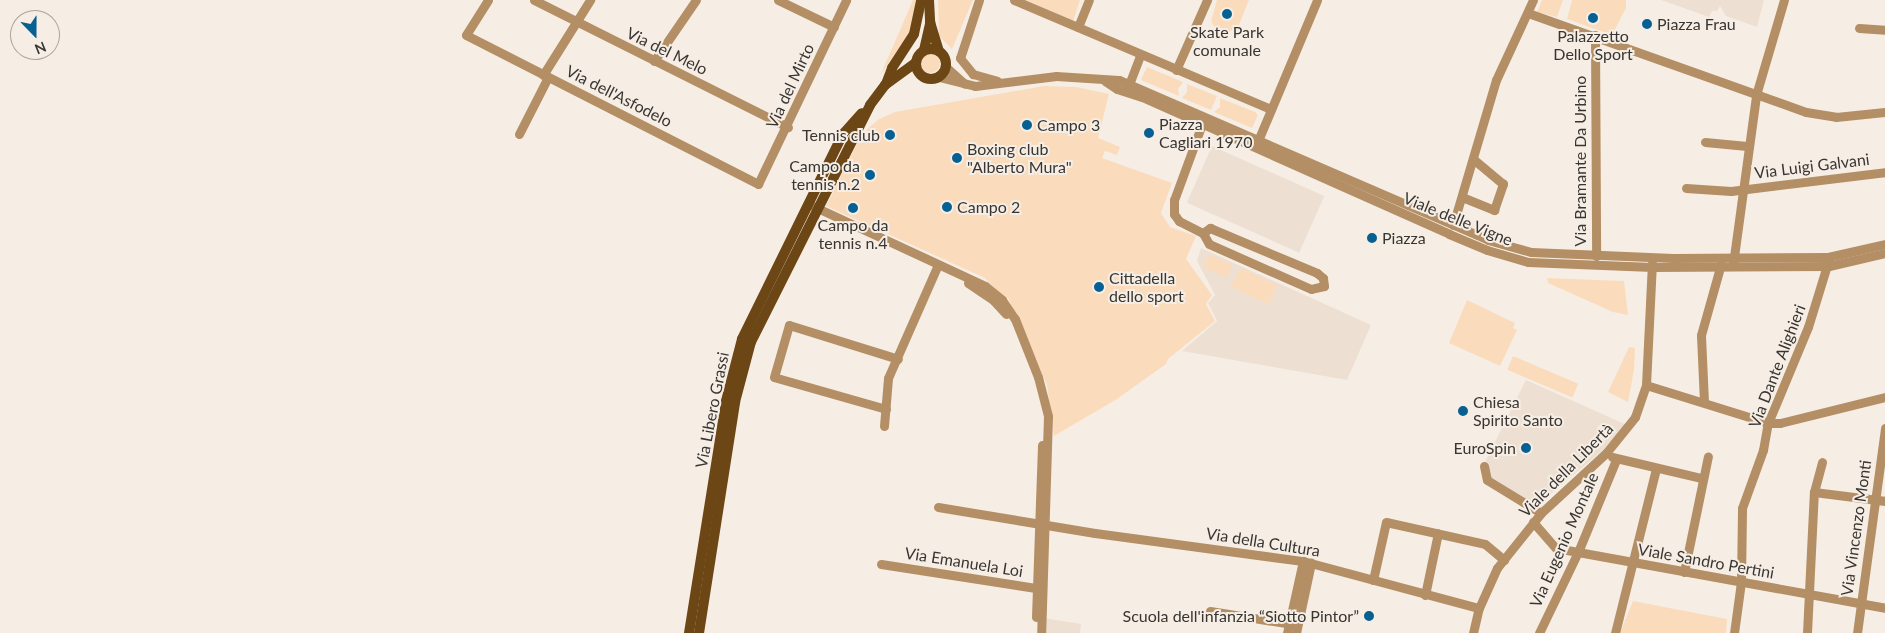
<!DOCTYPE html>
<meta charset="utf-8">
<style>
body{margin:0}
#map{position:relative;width:1885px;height:633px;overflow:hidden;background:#f6eee5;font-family:Lato,sans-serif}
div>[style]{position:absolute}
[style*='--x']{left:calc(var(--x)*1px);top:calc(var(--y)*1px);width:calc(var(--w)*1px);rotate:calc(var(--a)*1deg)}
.built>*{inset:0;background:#ede0d2;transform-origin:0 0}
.green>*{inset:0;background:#fadcbd;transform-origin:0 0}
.round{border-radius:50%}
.minor>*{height:9px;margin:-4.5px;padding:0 4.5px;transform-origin:4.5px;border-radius:4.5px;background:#b48f65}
.major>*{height:10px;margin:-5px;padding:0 5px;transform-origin:5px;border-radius:5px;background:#6c4614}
.major>.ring{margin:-5px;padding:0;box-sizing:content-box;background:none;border:10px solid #6c4614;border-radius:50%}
.dots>*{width:14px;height:14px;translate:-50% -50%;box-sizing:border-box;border:2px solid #f6eee5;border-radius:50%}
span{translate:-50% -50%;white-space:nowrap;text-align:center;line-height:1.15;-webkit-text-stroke:4px #f6eee5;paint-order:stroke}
.poi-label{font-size:16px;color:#383532}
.left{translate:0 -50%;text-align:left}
.right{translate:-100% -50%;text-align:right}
.street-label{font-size:16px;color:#383532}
.north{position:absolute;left:10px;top:10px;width:50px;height:50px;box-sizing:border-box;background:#f6eee5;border:1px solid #aaa49d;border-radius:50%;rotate:158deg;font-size:14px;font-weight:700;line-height:20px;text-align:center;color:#383532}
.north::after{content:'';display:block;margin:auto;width:18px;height:22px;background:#066091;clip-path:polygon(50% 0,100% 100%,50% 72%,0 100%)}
</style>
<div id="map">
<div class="built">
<div style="clip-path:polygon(1661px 0,1764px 0,1757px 27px,1726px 16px,1720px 6px,1717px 11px,1712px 11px,1709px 17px)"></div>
<div style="left:1212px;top:146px;width:123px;height:62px;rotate:24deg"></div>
<div style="clip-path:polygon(1201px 248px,1371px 325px,1347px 380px,1182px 351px,1217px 321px,1208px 303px,1215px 295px,1197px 261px)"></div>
<div style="clip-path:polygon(1526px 380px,1627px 425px,1602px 451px,1533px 509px,1492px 483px,1484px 464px)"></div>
<div style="clip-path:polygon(1044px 618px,1081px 624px,1080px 633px,1043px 633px)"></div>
</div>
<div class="green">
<div style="clip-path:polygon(913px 0,916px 0,916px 10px,912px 29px,880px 76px)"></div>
<div style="clip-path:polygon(938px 0,973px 0,952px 49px,939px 36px)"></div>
<div style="clip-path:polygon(1026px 0,1080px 0,1073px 21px)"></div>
<div style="clip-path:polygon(1217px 0,1249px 0,1239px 25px,1229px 32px,1216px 30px,1211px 21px)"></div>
<div style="clip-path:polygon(1542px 0,1563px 0,1557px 17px,1537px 12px)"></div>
<div style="clip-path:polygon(1572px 0,1626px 0,1626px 8px,1612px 35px,1567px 19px)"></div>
<div class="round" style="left:920px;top:53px;width:20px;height:20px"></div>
<div style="clip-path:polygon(1147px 67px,1183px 82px,1178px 89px,1179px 96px,1141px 80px)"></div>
<div style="clip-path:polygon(1187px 84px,1217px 96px,1211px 110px,1182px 98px,1187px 92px)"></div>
<div style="clip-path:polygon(1044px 86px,1076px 87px,1109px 94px,1098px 138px,1120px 147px,1117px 155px,1105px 151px,1102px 158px,1172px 183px,1161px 213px,1170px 227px,1196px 236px,1186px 259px,1212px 295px,1206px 304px,1215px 321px,1168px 359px,1166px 364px,1117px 399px,1054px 436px,1047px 385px,1008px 298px,997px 293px,985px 278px,826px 206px,862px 134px,879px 119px,895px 112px)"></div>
<div style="clip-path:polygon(1220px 98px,1255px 112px,1258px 115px,1252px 128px,1214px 112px,1220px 107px)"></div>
<div style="left:1209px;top:254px;width:26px;height:14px;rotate:25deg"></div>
<div style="left:1240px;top:268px;width:41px;height:21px;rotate:25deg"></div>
<div style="clip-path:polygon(1547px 278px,1624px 281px,1628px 315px,1613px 312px,1548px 283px)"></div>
<div style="clip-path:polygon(1467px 300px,1515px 323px,1513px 328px,1517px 330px,1500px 366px,1449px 343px)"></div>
<div style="clip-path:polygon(1629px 347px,1635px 348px,1634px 370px,1628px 402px,1608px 392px)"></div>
<div style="left:1513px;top:356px;width:71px;height:15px;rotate:23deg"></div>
<div style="clip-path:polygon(1633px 601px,1727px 619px,1726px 633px,1620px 633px)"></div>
</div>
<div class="minor">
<div style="--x:488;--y:0;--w:41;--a:122.2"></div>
<div style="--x:466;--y:35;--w:328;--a:27"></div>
<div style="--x:758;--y:184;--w:204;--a:-64.4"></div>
<div style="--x:534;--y:0;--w:284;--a:26.6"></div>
<div style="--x:778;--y:0;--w:62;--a:25.7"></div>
<div style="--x:979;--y:0;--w:61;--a:108.1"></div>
<div style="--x:960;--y:58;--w:21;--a:51"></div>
<div style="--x:973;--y:74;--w:25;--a:16"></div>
<div style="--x:1014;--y:0;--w:279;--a:23"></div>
<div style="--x:1528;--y:13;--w:295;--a:19.6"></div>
<div style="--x:1806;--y:112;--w:30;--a:9"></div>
<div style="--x:1836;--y:117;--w:49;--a:-5.8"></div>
<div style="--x:1078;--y:27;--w:29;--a:-68"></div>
<div style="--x:1859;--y:28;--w:26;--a:4"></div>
<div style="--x:1595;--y:35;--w:221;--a:89.7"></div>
<div style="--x:654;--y:61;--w:74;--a:-55.5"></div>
<div style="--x:946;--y:67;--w:25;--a:42"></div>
<div style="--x:1176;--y:70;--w:77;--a:-66.1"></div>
<div style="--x:543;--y:75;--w:89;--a:-57.9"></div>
<div style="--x:939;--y:77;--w:37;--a:14"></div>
<div style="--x:975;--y:86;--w:82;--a:-7"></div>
<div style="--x:1056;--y:76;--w:63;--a:3.6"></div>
<div style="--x:1119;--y:80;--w:402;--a:23.4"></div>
<div style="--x:1488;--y:240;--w:45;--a:15.6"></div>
<div style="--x:1531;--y:252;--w:142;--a:2.4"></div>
<div style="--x:1673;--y:258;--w:155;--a:-0.4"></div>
<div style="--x:1828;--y:257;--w:58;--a:-12.8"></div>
<div style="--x:1105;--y:81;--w:14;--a:34"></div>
<div style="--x:1117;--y:89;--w:26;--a:18"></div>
<div style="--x:1142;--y:97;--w:336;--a:24"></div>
<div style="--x:1449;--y:234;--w:41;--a:22.8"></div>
<div style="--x:1487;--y:250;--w:43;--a:16.3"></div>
<div style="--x:1528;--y:262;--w:124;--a:2.3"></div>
<div style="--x:1652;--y:267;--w:177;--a:-0.3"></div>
<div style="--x:1829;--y:266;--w:57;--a:-13.1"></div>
<div style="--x:1128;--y:87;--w:34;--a:-69"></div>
<div style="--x:1202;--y:124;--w:81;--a:110.2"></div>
<div style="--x:1174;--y:200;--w:14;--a:90"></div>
<div style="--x:1174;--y:214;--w:9;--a:54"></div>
<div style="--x:1179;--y:221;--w:27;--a:27"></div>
<div style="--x:519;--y:134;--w:64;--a:-63"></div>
<div style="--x:1705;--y:142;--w:42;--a:5.4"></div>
<div style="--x:1257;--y:143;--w:155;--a:-67.2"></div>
<div style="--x:1686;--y:188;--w:45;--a:3.8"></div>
<div style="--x:1731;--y:191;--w:155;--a:-7"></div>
<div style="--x:1462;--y:197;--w:35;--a:22"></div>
<div style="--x:1494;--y:210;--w:28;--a:-71"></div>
<div style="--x:1503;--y:184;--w:39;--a:-140"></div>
<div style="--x:813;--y:206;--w:190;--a:24.9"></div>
<div style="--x:985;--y:286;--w:22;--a:39"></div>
<div style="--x:1002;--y:300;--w:23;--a:56"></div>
<div style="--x:1015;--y:319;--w:62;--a:68.4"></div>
<div style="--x:1038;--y:377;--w:40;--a:75.6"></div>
<div style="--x:1048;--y:416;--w:217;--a:91.8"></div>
<div style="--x:1453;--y:225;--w:151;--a:-73.5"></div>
<div style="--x:1496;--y:80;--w:88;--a:-65.2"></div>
<div style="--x:1210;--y:228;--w:116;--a:22.8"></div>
<div style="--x:1317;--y:273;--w:8;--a:40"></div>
<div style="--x:1323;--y:278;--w:8;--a:83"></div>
<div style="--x:1324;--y:286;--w:13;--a:167"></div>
<div style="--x:1311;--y:289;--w:111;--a:-156.2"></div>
<div style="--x:1209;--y:244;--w:13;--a:-119"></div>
<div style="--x:1203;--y:233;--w:9;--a:-36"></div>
<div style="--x:1733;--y:264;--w:171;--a:-82.2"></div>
<div style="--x:1756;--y:95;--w:99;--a:-73.6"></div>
<div style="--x:968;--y:283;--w:30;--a:34"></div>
<div style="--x:993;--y:300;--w:19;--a:47"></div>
<div style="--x:1646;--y:385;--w:128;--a:17.3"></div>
<div style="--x:1768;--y:423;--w:12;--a:0"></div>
<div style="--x:1780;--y:423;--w:108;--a:-13.9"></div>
<div style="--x:1704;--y:402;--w:67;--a:-92.6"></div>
<div style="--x:1701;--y:335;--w:74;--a:-74.3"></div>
<div style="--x:886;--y:409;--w:116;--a:-164.1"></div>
<div style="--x:774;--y:377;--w:54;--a:-73.9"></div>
<div style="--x:789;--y:325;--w:114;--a:17.3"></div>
<div style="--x:884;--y:426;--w:48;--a:-85.2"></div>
<div style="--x:888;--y:378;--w:121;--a:-66.2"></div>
<div style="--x:1612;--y:457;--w:91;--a:13.3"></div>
<div style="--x:1484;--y:466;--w:14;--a:78"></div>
<div style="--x:1487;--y:480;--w:63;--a:31.4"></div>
<div style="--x:1814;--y:492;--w:31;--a:-75"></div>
<div style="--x:938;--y:507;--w:159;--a:9.4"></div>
<div style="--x:1095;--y:533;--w:210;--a:7.7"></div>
<div style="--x:1303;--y:561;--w:182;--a:15"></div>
<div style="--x:1533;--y:522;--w:35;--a:49"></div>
<div style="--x:1556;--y:548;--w:334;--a:10.3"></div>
<div style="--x:881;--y:564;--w:163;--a:8.8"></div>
<div style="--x:1684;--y:572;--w:118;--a:-78.3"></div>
<div style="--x:1373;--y:580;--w:59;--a:-77.4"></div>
<div style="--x:1386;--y:522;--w:101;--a:12.5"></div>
<div style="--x:1485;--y:544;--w:25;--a:40"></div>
<div style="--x:1425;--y:595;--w:63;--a:-78.2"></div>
<div style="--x:1210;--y:611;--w:88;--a:9.1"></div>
<div style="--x:1036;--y:617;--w:172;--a:-88"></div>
<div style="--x:1287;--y:633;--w:74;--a:-77.5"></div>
<div style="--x:1296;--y:633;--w:72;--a:-77.9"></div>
<div style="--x:1473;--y:633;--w:26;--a:-77"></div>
<div style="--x:1479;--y:608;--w:44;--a:-65.8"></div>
<div style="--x:1497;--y:568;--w:70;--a:-51.3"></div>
<div style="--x:1541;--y:513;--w:88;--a:-42.7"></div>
<div style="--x:1606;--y:453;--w:46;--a:-51.1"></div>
<div style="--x:1635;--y:417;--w:34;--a:-71"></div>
<div style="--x:1646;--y:385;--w:122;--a:-87.2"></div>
<div style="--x:1539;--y:633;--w:90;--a:-64.3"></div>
<div style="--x:1578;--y:552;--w:100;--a:-67.6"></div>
<div style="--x:1615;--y:633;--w:170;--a:-76"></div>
<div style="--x:1734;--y:633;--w:51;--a:-82.2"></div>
<div style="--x:1741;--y:582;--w:74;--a:-89.2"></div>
<div style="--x:1742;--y:508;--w:62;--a:-70.1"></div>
<div style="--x:1763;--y:450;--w:27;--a:-80"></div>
<div style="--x:1768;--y:423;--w:104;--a:-67.4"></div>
<div style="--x:1808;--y:327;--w:68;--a:-72.9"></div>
<div style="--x:1807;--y:633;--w:141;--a:-87.2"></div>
<div style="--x:1814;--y:492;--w:72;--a:7.2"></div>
<div style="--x:1857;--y:633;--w:207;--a:-82.2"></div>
</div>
<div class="major">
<div style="--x:929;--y:0;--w:22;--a:87"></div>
<div style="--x:930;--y:22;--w:30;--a:73"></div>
<div class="ring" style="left:916px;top:49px;width:20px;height:20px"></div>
<div style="--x:924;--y:50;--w:28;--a:-77"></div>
<div style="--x:886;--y:84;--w:17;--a:-69"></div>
<div style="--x:892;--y:68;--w:40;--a:-57.1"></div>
<div style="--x:914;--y:34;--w:35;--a:-78"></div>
<div style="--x:689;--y:633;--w:235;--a:-80.9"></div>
<div style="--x:726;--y:401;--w:64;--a:-75.5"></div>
<div style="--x:742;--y:339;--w:229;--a:-63.8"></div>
<div style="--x:843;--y:134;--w:28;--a:-48"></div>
<div style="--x:699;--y:633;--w:234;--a:-81.1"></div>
<div style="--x:735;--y:402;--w:62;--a:-75.1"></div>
<div style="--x:751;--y:342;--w:265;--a:-63.3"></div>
<div style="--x:870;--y:105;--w:25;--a:-53"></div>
<div style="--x:885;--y:85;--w:37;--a:-36"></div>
</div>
<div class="dots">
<div style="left:1227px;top:14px;background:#066091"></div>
<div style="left:1593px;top:18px;background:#066091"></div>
<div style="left:1647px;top:24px;background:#066091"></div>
<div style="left:1027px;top:125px;background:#066091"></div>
<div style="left:1149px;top:133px;background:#066091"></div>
<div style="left:890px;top:135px;background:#066091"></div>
<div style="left:957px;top:158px;background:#066091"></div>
<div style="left:870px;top:175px;background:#066091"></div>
<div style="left:947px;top:207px;background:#066091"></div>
<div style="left:853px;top:208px;background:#066091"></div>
<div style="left:1372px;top:238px;background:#066091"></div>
<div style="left:1099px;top:287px;background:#066091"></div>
<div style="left:1463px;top:411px;background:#066091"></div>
<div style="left:1526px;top:448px;background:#066091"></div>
<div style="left:1369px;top:616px;background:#066091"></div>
</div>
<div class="poi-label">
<span class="left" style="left:1657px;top:24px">Piazza Frau</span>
<span style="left:1227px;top:41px">Skate Park<br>comunale</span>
<span style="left:1593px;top:45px">Palazzetto<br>Dello Sport</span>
<span class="left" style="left:1159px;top:133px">Piazza<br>Cagliari 1970</span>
<span class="left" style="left:1037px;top:125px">Campo 3</span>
<span class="right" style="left:880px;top:135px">Tennis club</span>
<span class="left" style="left:967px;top:158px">Boxing club<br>"Alberto Mura"</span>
<span class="right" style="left:860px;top:175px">Campo da<br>tennis n.2</span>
<span class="left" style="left:957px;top:207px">Campo 2</span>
<span style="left:853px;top:234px">Campo da<br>tennis n.4</span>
<span class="left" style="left:1382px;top:238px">Piazza</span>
<span class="left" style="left:1109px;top:287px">Cittadella<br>dello sport</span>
<span class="left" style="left:1473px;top:411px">Chiesa<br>Spirito Santo</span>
<span class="right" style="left:1516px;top:448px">EuroSpin</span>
<span class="right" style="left:1359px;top:616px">Scuola dell'infanzia “Siotto Pintor”</span>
</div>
<div class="street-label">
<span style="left:667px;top:51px;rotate:26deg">Via del Melo</span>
<span style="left:790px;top:86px;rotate:-65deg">Via del Mirto</span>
<span style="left:619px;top:96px;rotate:27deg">Via dell'Asfodelo</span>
<span style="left:1580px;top:161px;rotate:-90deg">Via Bramante Da Urbino</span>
<span style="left:1812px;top:166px;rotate:-7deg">Via Luigi Galvani</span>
<span style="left:1458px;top:219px;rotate:22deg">Viale delle Vigne</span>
<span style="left:1777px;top:366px;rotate:-69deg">Via Dante Alighieri</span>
<span style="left:712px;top:410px;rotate:-79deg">Via Libero Grassi</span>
<span style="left:1566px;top:470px;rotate:-45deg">Viale della Libertà</span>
<span style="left:1856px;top:528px;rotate:-82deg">Via Vincenzo Monti</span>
<span style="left:1564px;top:540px;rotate:-66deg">Via Eugenio Montale</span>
<span style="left:1263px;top:542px;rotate:9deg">Via della Cultura</span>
<span style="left:1706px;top:561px;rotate:10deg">Viale Sandro Pertini</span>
<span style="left:964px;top:562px;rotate:9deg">Via Emanuela Loi</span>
</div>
<div class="north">N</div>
</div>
